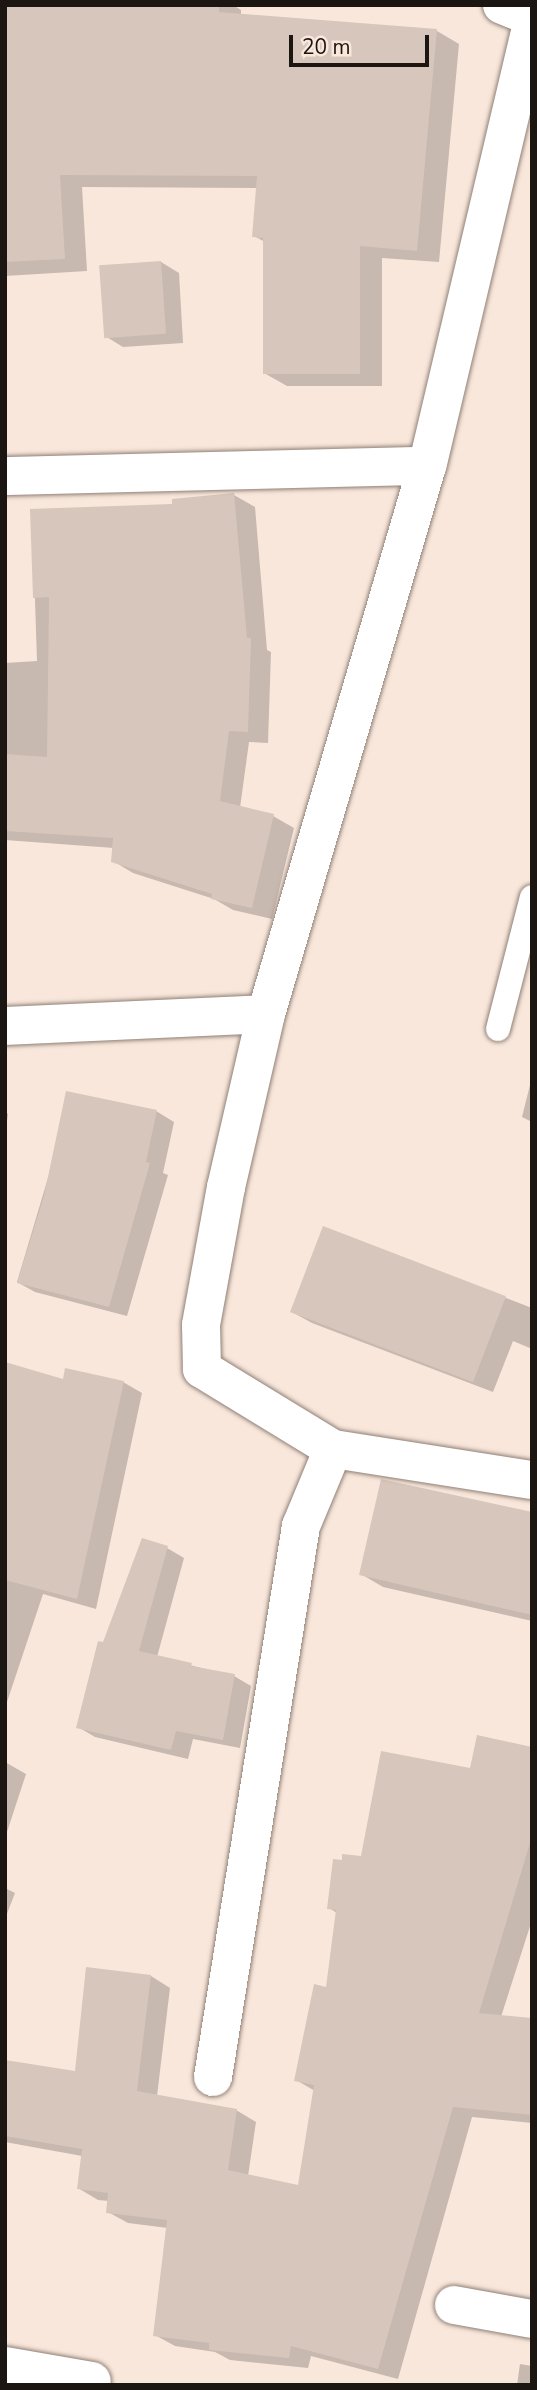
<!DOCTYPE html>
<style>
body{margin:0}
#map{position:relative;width:537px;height:2390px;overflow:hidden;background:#f9e7dc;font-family:"Nunito Sans",sans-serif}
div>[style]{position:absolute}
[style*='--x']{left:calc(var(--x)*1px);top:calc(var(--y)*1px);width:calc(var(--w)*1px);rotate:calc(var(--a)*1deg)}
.shadow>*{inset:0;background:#0003}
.building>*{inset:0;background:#d7c6bb;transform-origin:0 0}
.roads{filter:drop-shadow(0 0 2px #908076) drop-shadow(0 0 2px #908076)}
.lane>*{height:24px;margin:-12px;padding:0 12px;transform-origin:12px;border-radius:12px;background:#fff}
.street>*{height:38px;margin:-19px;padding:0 19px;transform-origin:19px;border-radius:19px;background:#fff}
span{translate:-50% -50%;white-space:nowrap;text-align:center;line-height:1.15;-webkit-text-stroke:5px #f9e7dc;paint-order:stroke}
.frame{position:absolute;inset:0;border:7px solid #1c1612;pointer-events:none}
.scale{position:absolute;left:289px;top:35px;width:140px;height:32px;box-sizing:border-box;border:4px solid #1c1612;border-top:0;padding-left:9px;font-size:21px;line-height:24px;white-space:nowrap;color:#1c1612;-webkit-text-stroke:5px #f9e7dc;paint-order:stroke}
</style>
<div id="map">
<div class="shadow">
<div style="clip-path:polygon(5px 5px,233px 5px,241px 10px,241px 15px,437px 31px,459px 44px,439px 262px,382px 258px,382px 386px,287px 386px,264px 373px,265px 242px,254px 236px,258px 188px,82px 187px,87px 271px,5px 276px)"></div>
<div style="clip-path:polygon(161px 262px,179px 273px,183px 343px,123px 347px,105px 336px)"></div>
<div style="clip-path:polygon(234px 495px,255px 507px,267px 650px,271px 652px,268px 743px,249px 742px,240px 808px,273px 816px,294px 828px,272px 919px,233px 910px,214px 899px,133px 873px,113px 861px,114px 848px,5px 840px,5px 663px,37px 661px,32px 511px,174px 505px)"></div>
<div style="clip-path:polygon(532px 1077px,532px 1122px,522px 1117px)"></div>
<div style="clip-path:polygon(156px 1111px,174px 1122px,163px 1173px,168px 1175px,127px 1316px,35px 1292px,17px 1282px,53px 1161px)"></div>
<div style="clip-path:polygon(5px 1112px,8px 1114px,5px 1137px)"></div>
<div style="clip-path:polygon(324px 1228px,532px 1308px,532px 1349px,513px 1341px,493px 1392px,312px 1323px,292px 1312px)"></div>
<div style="clip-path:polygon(5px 1364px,64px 1381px,123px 1382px,142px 1393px,96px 1609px,43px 1594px,5px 1708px)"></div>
<div style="clip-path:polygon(532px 1515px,532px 1621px,383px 1587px,361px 1574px)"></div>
<div style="clip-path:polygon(167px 1548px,184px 1558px,157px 1657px,234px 1676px,251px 1686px,240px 1748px,193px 1739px,188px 1759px,95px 1737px,78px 1727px,104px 1644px)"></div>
<div style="clip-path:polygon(532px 1749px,532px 1920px,501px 2017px,532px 2020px,532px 2123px,472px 2117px,398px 2379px,311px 2356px,308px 2368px,230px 2360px,215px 2352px,175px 2346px,155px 2335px,168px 2228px,128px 2223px,108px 2212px,109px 2201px,98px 2200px,78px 2188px,82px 2156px,5px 2142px,5px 2061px,76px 2073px,151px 1976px,170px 1988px,157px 2096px,236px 2110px,256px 2122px,248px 2176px,299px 2187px,315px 2091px,296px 2080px,327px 1989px,337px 1913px,329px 1908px,362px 1858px,471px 1770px)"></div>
<div style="clip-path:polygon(5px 1762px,26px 1774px,5px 1838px)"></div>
<div style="clip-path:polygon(5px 1888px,15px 1893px,5px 1919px)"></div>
<div style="clip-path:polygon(520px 2364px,532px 2366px,532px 2385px,517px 2385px)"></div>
</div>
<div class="building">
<div style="clip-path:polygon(5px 5px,219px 5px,219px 12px,437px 29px,417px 251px,360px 246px,360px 374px,263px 374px,263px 238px,252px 237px,257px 176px,60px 175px,65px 259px,5px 262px)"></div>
<div style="left:161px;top:261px;width:73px;height:62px;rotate:86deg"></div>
<div style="clip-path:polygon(234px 493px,247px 638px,251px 638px,248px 732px,229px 731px,220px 801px,274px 814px,252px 908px,211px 899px,212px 894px,111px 862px,113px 838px,5px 831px,5px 754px,47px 757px,49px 597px,33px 598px,30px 509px,172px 504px,172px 499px)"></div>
<div style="clip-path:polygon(66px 1091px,157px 1110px,146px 1162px,150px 1163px,109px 1307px,17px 1283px,44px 1196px)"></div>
<div style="left:323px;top:1226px;width:196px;height:92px;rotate:21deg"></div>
<div style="clip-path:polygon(5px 1362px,63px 1379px,65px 1368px,124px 1381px,77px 1599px,5px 1580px)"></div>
<div style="clip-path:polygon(381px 1479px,532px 1512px,532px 1615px,359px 1575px)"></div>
<div style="clip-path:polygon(142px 1538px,168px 1546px,139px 1651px,192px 1663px,191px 1666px,235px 1674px,223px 1740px,176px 1731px,171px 1750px,76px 1728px,98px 1641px,103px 1642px)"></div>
<div style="clip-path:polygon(477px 1735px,532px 1747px,532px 1836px,479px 2013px,532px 2018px,532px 2115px,453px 2107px,378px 2369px,291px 2346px,289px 2358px,209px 2350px,209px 2343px,153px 2336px,167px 2220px,106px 2213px,108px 2193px,77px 2189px,82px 2149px,5px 2136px,5px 2060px,75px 2071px,86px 1967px,151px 1975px,137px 2091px,237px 2109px,228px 2170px,298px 2185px,314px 2085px,294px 2081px,314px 1984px,326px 1987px,336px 1910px,327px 1909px,333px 1859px,342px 1860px,342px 1854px,361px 1856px,381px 1751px,470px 1768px)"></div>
</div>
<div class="roads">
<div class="lane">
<div style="--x:498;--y:1029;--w:136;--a:-75.6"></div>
</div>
<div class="street">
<div style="--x:502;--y:5;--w:32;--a:22"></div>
<div style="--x:532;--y:23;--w:455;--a:103.3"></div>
<div style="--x:427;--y:466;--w:571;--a:106.37"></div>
<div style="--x:266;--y:1014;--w:178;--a:103"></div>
<div style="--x:226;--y:1187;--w:140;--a:100.3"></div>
<div style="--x:201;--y:1325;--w:44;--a:88.7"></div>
<div style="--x:202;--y:1369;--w:153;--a:31.4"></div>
<div style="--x:333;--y:1449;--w:201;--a:8.9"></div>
<div style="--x:5;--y:476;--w:422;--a:-1.4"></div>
<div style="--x:5;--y:1026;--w:261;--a:-2.6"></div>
<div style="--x:213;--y:2077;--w:558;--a:-80.93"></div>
<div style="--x:301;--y:1526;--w:83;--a:-67.4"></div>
<div style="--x:454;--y:2305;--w:79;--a:10.2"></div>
<div style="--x:5;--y:2366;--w:88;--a:9.8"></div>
</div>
</div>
<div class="frame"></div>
<div class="scale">20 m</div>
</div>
